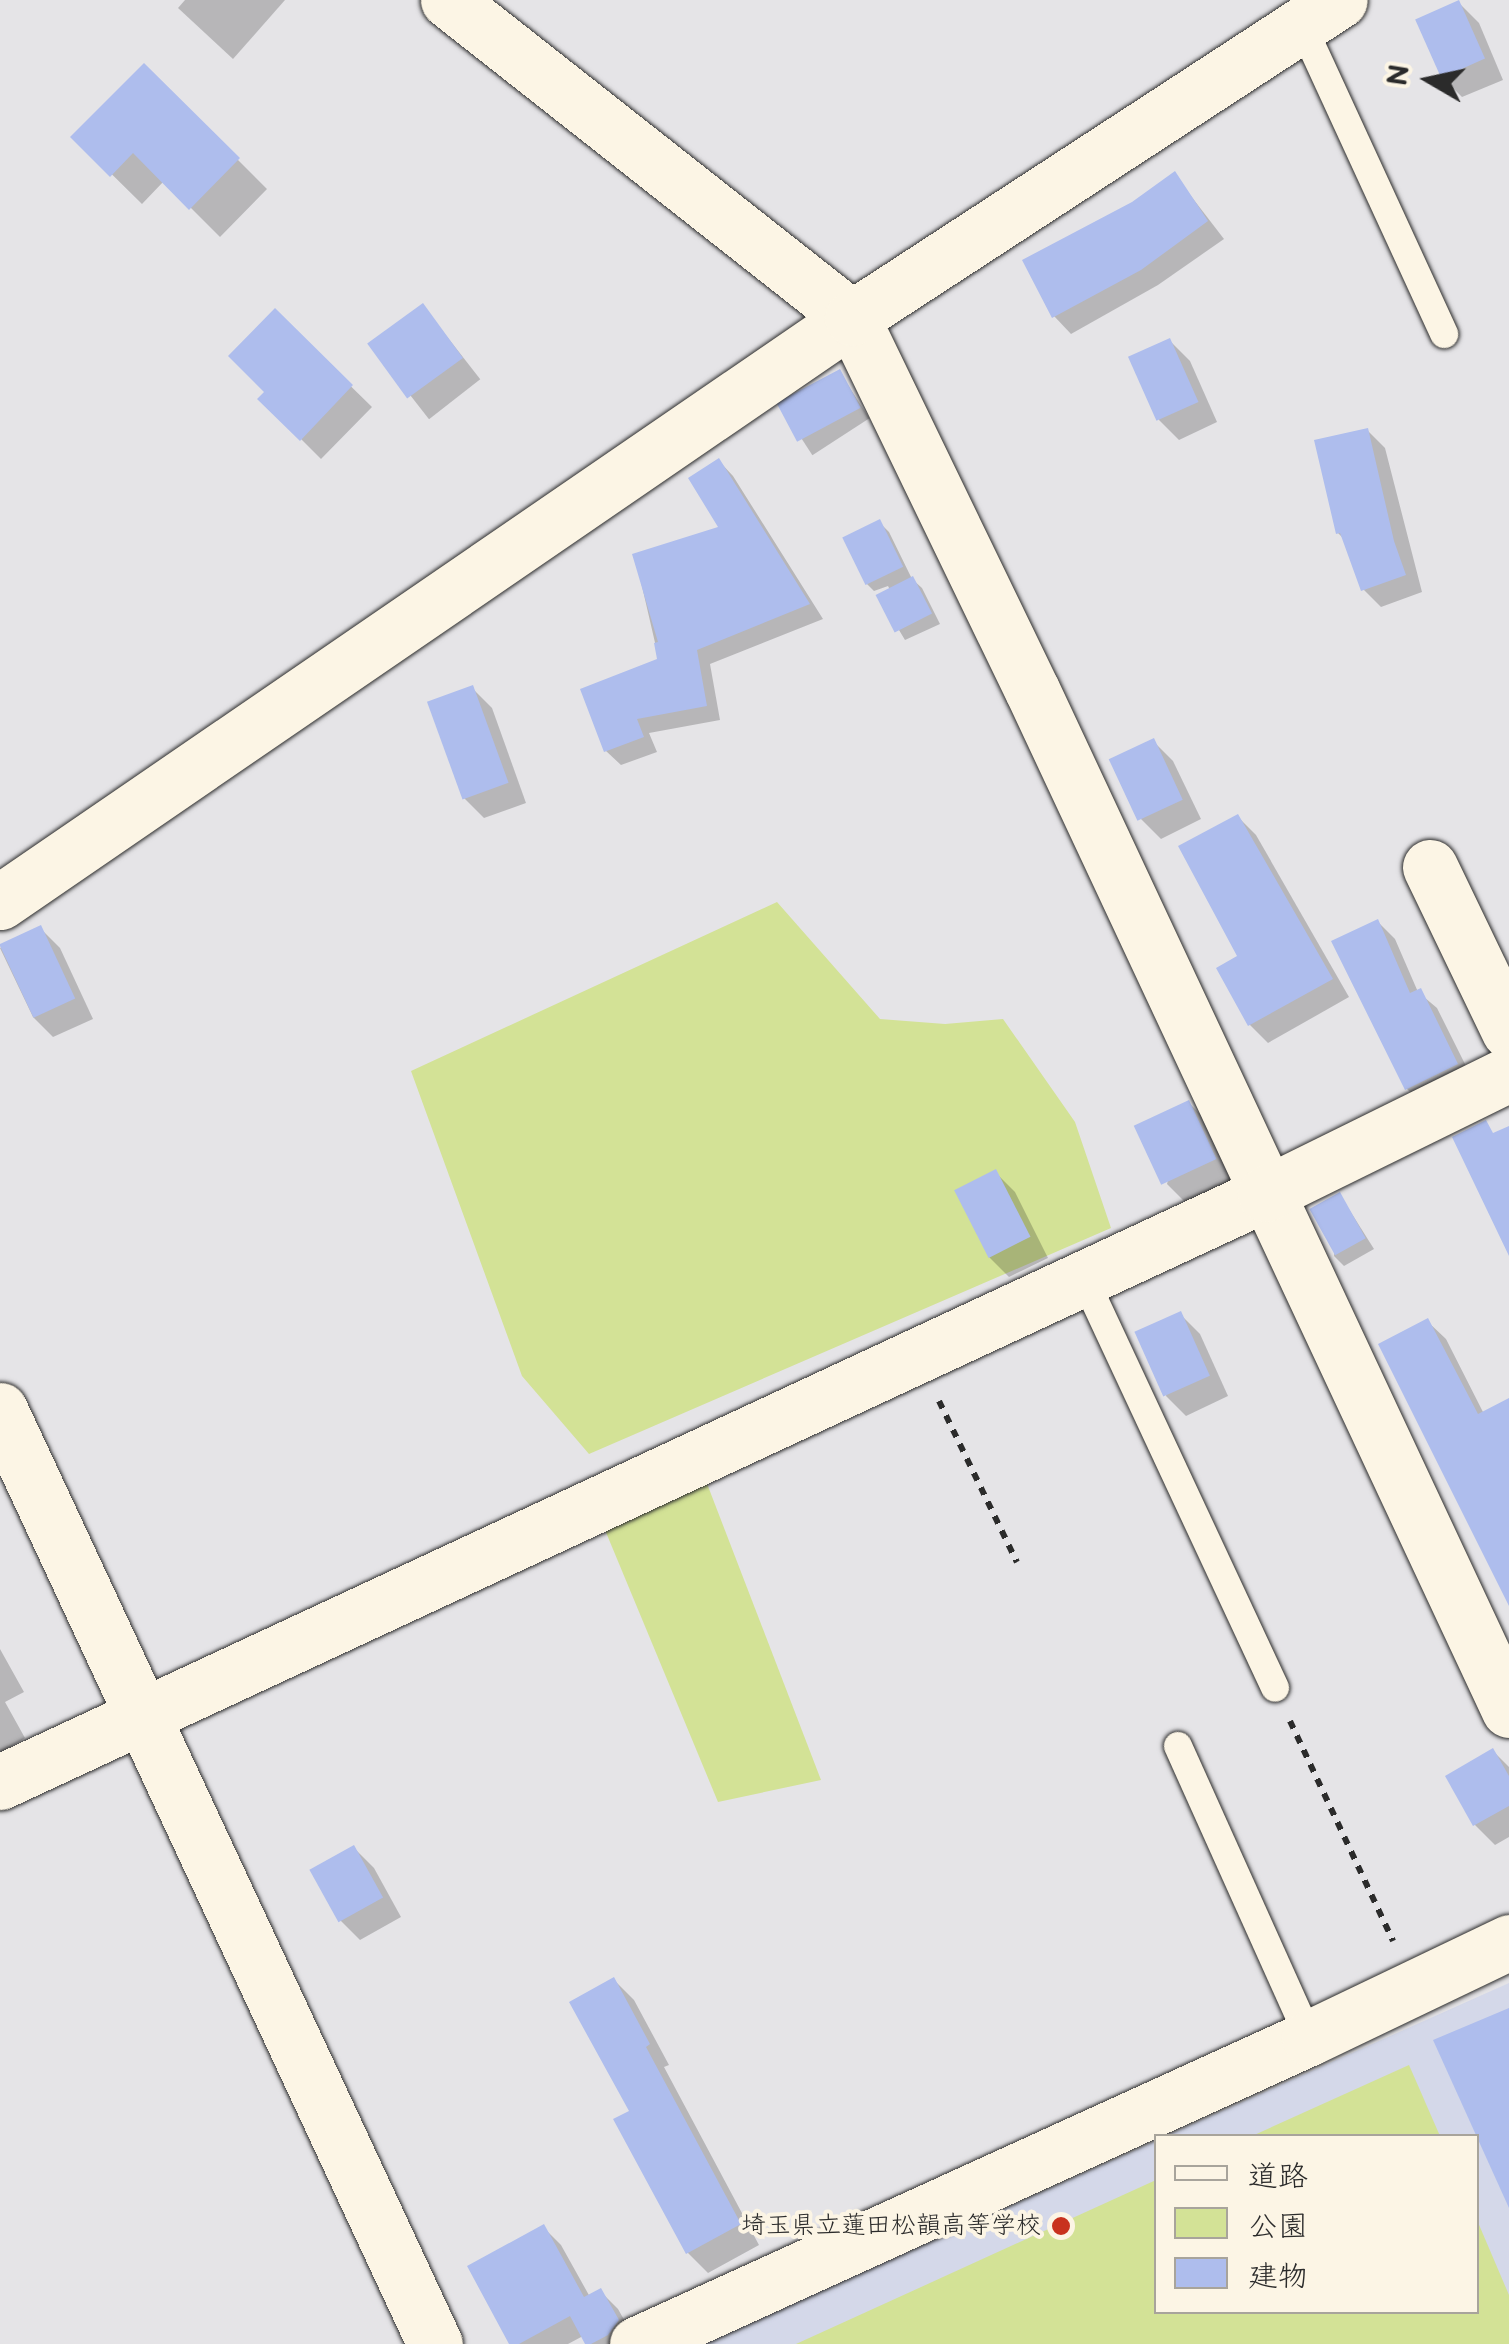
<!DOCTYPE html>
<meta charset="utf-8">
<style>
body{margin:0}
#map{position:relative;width:1509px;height:2344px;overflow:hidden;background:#e5e4e7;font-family:"Balsamiq Sans","Klee One",sans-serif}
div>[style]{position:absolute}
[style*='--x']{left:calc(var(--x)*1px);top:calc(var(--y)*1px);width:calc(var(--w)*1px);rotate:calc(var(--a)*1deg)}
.built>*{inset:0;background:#d4d8e9}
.green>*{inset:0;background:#d3e296}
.shadow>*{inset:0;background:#0003;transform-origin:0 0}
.building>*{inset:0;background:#aebded;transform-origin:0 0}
.path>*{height:6px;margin-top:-3px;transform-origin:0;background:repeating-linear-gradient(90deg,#2b2b2b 0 8px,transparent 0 16px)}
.roads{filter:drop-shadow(0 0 2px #2b2b2b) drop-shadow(0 0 2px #2b2b2b)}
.lane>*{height:28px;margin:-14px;padding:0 14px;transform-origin:14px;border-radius:14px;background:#fcf5e5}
.street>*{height:55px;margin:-27.5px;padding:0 27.5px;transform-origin:27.5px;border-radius:27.5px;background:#fcf5e5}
.secondary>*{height:55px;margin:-27.5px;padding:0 27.5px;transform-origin:27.5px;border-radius:27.5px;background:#fcf5e5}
.dots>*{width:28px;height:28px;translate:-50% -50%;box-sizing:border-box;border:5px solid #fcf5e5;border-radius:50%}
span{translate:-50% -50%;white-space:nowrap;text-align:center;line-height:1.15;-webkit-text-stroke:8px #fcf5e5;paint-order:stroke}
.poi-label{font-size:25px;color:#2b2b2b}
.right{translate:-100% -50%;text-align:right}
.legend{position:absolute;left:1154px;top:2134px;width:325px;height:180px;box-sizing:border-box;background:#fcf5e5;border:2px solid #a8a49b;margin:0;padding:12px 18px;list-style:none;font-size:30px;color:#2b2b2b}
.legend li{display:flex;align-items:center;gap:20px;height:50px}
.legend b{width:50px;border:2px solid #a8a49b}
.north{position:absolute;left:1379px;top:30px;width:100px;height:100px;-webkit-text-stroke:8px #fcf5e5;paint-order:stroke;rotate:279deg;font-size:28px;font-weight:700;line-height:40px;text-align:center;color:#2b2b2b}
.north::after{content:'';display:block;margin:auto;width:35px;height:45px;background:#2b2b2b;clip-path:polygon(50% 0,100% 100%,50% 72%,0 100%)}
</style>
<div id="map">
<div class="built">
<div style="clip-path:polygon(1509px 1983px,1509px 2344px,702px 2344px,1156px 2141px,1156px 2312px,1476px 2312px,1476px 2136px,1166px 2136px)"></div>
</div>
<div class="green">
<div style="clip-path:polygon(777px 902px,880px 1019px,945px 1024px,1003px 1019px,1075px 1122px,1111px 1228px,589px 1454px,522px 1376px,411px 1071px)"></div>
<div style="clip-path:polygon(706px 1481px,821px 1780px,718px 1802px,605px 1530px)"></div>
<div style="clip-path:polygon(1409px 2065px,1440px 2136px,1252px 2136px)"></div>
<div style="clip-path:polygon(1156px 2180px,1156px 2312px,1476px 2312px,1477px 2220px,1509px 2295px,1509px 2344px,796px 2344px)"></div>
</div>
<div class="shadow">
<div style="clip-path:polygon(185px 0,285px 0,233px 59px,178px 8px)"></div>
<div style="clip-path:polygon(1459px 3px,1479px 23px,1503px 80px,1462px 97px,1442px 77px)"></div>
<div style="clip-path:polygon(144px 66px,267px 189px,220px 237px,164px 181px,142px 204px,74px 137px)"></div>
<div style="clip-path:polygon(1174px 174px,1224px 239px,1158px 285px,1071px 334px,1054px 316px)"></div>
<div style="left:423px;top:306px;width:93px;height:65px;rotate:52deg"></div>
<div style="clip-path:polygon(275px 312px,372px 407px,321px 459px,261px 399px,268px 392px)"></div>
<div style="clip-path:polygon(1170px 341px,1190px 361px,1217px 422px,1179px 440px,1159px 420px)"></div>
<div style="left:840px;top:373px;width:54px;height:68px;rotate:57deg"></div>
<div style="clip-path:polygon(1368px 431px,1385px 448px,1422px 592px,1381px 607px,1364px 590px,1345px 540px,1338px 533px)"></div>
<div style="clip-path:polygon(719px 461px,733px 476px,823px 619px,710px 664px,720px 720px,649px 733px,657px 752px,621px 765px,606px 751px,659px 660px,635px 556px,721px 529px)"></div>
<div style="clip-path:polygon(879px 522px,889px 532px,912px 579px,922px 588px,940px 624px,905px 640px,878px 595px,890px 590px,888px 586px,874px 591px,865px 582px)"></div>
<div style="clip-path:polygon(472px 688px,492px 708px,526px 803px,484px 818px,464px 798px)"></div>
<div style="clip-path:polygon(1153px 741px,1173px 761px,1201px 819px,1161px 839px,1141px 819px)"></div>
<div style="clip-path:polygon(1238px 817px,1256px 835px,1349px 997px,1268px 1043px,1250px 1025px,1240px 957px)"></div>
<div style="clip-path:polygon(1378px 922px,1395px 939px,1418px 992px,1437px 1008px,1474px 1082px,1424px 1106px,1407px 1089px)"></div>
<div style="clip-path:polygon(40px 928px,60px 948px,93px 1019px,53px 1037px,33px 1017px,0 948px)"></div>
<div style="clip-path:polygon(1189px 1103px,1209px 1123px,1235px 1179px,1187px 1204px,1167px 1184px)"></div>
<div style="clip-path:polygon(995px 1172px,1015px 1192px,1048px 1258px,1009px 1277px,989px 1257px)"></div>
<div style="clip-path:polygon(1340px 1195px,1374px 1249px,1344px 1266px,1334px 1256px)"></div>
<div style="clip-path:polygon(1180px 1314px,1200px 1334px,1228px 1396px,1186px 1416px,1166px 1396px)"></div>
<div style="clip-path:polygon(1427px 1321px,1446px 1339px,1484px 1414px,1509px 1406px,1509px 1584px)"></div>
<div style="clip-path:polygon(0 1649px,24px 1692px,5px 1702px,25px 1738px,0 1753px)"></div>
<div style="clip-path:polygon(1493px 1751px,1509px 1767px,1509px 1837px,1495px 1845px,1475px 1825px,1448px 1777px)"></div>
<div style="clip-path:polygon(354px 1848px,374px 1868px,401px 1917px,360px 1940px,340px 1920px)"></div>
<div style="clip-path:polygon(614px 1980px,634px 2000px,669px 2065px,664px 2067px,759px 2245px,708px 2273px,688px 2253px,616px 2120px,632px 2112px)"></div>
<div style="clip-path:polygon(543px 2227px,561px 2245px,590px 2297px,600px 2291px,618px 2309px,635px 2339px,631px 2344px,588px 2344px,583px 2336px,568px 2344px,512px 2344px)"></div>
</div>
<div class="building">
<div style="left:1459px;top:0;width:64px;height:48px;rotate:66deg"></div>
<div style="clip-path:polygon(144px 63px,240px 158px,189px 210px,133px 153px,110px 177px,70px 137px)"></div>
<div style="clip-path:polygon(1175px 171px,1208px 221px,1141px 270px,1052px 318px,1022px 260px,1132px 202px)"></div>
<div style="left:423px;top:303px;width:68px;height:69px;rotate:54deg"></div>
<div style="clip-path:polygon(275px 308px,353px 385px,300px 441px,257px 399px,264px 392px,228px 356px)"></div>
<div style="left:1170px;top:338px;width:70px;height:46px;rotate:66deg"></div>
<div style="left:840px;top:369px;width:44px;height:72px;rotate:62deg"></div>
<div style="clip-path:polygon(1368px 428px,1394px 541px,1406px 575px,1361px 591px,1340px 533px,1336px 534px,1314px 440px)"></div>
<div style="clip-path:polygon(719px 458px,810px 604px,697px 650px,707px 706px,637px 719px,644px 737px,604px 752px,580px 689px,657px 659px,654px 643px,658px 642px,632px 554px,718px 527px,688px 478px)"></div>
<div style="left:880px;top:519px;width:53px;height:42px;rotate:64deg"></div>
<div style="left:913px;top:576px;width:42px;height:42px;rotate:63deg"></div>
<div style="left:473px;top:685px;width:104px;height:49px;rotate:70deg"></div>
<div style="left:1154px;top:738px;width:68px;height:50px;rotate:65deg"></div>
<div style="clip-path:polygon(1238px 814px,1333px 979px,1248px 1026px,1216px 968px,1237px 956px,1178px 846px)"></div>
<div style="clip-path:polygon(1378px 919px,1410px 993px,1421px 988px,1458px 1064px,1405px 1090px,1331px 941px)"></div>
<div style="left:41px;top:925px;width:81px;height:46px;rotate:65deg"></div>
<div style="left:1189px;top:1100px;width:65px;height:61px;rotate:65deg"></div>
<div style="clip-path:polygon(1486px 1120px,1493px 1133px,1509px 1126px,1509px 1256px,1452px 1137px)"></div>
<div style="left:996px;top:1169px;width:76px;height:47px;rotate:63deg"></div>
<div style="left:1340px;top:1192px;width:53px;height:35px;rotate:61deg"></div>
<div style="left:1181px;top:1311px;width:71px;height:51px;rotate:66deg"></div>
<div style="clip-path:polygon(1428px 1318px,1478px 1414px,1509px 1398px,1509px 1606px,1378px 1344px)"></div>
<div style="clip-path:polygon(1493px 1748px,1509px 1776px,1509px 1806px,1473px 1826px,1445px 1776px)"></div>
<div style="left:354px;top:1845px;width:60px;height:51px;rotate:61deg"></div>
<div style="clip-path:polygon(614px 1977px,650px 2044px,646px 2047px,741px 2224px,686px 2254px,613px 2119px,629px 2111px,569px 2002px)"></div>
<div style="clip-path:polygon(1509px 2008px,1509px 2208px,1433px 2040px)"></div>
<div style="clip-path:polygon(544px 2224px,584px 2297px,601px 2288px,619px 2320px,608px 2335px,591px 2344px,585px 2344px,570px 2316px,519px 2344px,509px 2344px,467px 2266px)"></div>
</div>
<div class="path">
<div style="--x:939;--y:1401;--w:179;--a:64.2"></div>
<div style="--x:1290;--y:1721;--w:243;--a:64.9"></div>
</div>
<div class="roads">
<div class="lane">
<div style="--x:1303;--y:27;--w:338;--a:65.3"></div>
<div style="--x:1084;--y:1278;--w:452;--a:65"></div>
<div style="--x:1178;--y:1746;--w:320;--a:65.8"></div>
</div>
<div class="street">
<div style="--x:448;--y:0;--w:514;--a:38.21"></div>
<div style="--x:852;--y:318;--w:413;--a:64.2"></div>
<div style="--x:1032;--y:690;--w:1126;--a:64.94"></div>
<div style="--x:1430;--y:867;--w:182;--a:64.3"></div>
<div style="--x:0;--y:902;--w:1033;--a:-34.43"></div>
<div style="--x:852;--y:318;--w:582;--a:-33.09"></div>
<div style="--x:0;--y:1782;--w:1395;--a:-24.93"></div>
<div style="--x:1265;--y:1194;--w:272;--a:-26.2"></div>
<div style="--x:637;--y:2344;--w:738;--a:-24.48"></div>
<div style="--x:1309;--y:2038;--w:222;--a:-25.6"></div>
</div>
<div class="secondary">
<div style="--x:0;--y:1410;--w:1030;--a:65.03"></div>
</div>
</div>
<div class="dots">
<div style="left:1061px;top:2226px;background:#c8321e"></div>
</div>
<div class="poi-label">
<span class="right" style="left:1041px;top:2226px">埼玉県立蓮田松韻高等学校</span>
</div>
<ul class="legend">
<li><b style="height:12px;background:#fcf5e5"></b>道路</li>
<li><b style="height:28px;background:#d3e296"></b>公園</li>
<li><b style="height:28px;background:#aebded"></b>建物</li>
</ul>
<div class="north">N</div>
</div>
